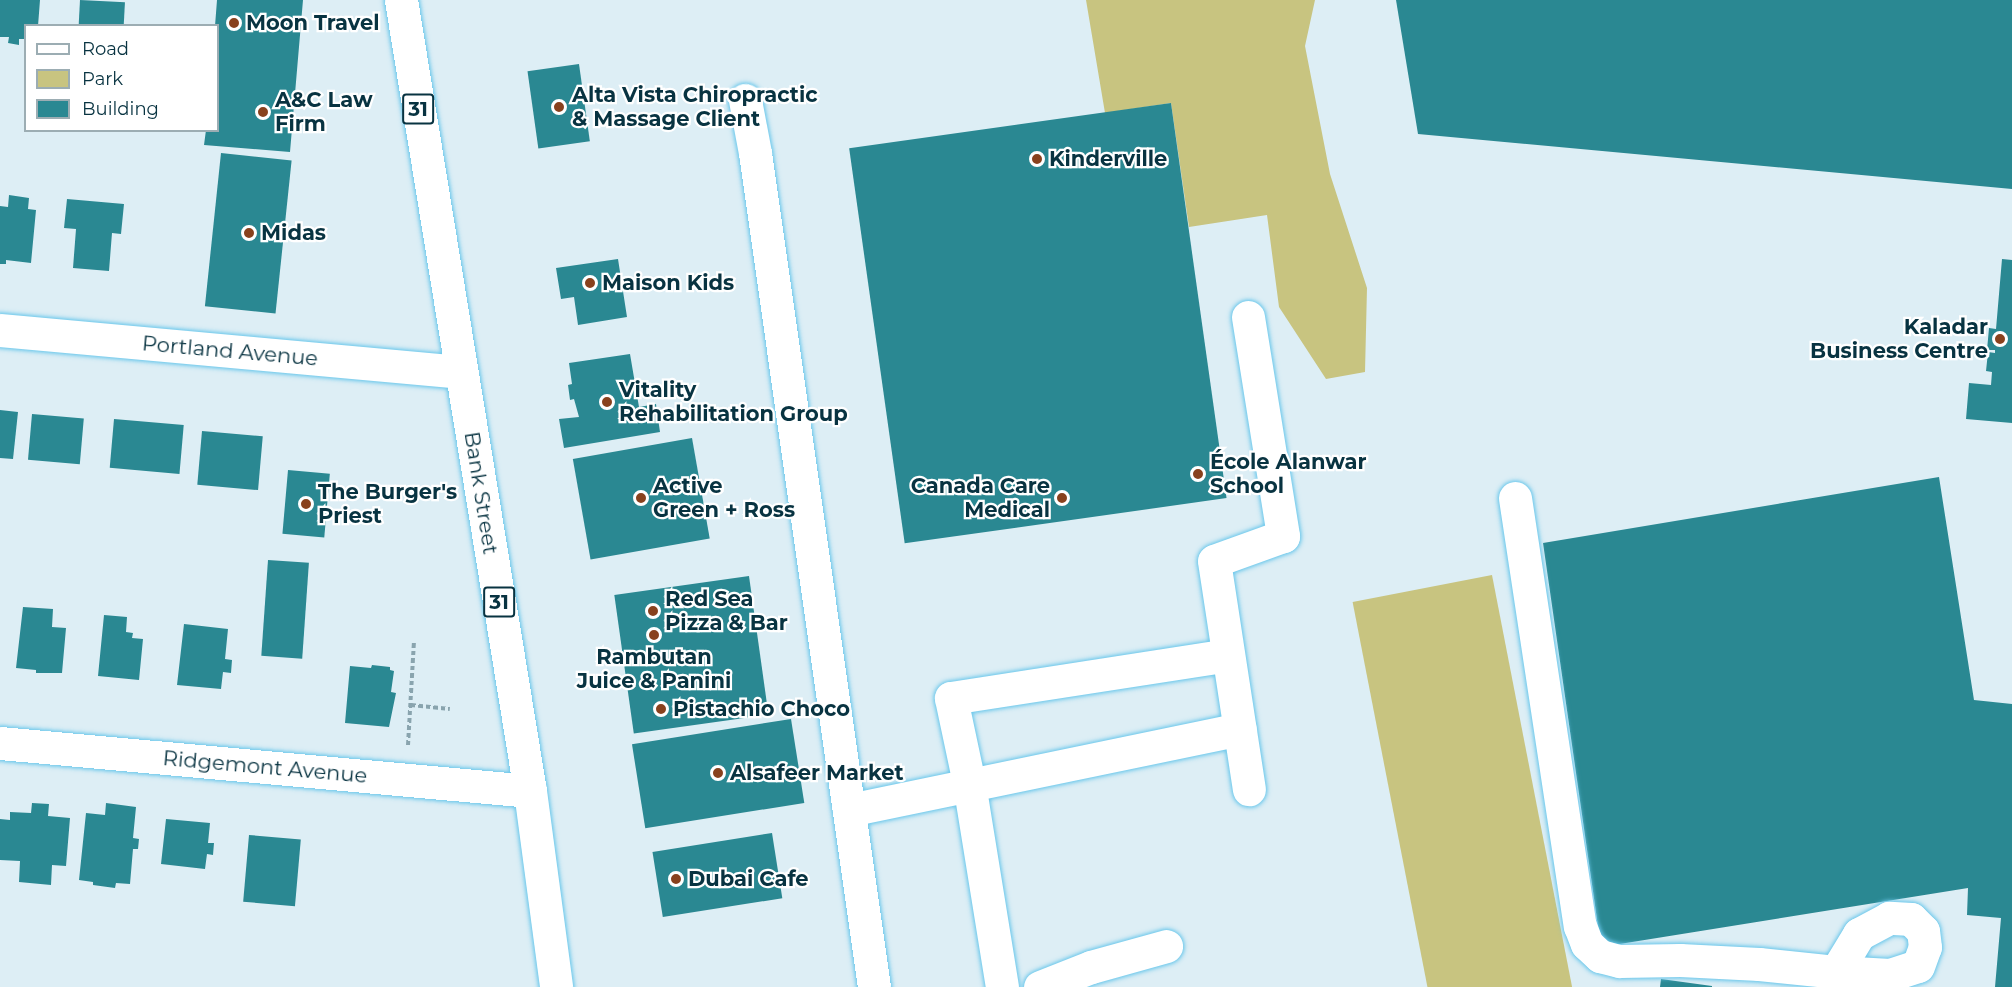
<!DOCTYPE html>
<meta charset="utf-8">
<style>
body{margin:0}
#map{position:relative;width:2012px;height:987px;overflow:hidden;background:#ddeef5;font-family:Montserrat,sans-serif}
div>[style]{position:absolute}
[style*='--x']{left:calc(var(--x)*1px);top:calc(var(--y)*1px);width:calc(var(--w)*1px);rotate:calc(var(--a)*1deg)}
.green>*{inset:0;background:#c8c480;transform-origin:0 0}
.building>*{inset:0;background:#2a8892;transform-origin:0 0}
.path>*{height:4px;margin-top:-2px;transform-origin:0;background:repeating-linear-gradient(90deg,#89a4ae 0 4.5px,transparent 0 7.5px)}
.roads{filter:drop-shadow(0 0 2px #6ac7eb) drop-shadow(0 0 2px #6ac7eb)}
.minor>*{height:33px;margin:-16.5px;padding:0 16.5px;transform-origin:16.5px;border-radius:16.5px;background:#fff}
.major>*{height:33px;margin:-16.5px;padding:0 16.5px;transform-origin:16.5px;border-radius:16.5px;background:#fff}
.dots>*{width:16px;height:16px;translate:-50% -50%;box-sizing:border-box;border:3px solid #fff;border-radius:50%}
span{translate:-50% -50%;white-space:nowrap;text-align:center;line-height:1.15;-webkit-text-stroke:4.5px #fff;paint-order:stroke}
.shield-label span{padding:2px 4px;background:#fff;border:2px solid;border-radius:4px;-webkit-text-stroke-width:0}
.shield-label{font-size:20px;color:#083341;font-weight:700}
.poi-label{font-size:21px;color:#083341;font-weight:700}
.left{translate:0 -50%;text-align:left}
.right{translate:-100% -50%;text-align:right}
.street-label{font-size:21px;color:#083341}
.legend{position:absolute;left:24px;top:24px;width:195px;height:108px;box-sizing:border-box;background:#fff;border:2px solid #9cadb3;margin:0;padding:8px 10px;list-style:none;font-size:18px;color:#083341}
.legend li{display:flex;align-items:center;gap:12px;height:30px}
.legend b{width:30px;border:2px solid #9cadb3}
</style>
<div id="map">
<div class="green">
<div style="clip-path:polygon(1086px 0,1315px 0,1305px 46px,1330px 174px,1367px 288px,1365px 372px,1326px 379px,1279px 307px,1267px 215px,1189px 227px,1171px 103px,1105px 113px)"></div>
<div style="left:1492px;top:575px;width:420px;height:142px;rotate:79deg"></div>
</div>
<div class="building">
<div style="clip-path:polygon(0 0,40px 0,38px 26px,26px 26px,26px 39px,19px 39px,19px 45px,8px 43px,9px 37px,0 37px)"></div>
<div style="left:80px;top:0;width:45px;height:26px;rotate:3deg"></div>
<div style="clip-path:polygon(217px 0,303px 0,290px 152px,204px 145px,206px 130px,218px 130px,218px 26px,215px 26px)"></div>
<div style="clip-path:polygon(1396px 0,2012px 0,2012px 189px,1418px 134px)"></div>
<div style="left:579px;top:64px;width:78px;height:52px;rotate:82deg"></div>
<div style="left:1171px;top:103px;width:399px;height:325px;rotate:82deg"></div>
<div style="left:221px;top:153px;width:71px;height:154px;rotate:6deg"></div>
<div style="clip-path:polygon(9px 195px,29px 198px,28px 209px,36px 210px,31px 263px,6px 260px,6px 264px,0 264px,0 206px,8px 207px)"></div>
<div style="clip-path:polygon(67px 199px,124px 204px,121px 234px,112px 233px,109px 271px,73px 268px,76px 229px,64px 228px)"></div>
<div style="clip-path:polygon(618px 259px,627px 317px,578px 325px,574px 297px,561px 299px,556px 268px)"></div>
<div style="clip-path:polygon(2002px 259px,2012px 260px,2012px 423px,1966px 419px,1969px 383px,1991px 385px,1992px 372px,1986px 371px,1988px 352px,1995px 353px,1995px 350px,1987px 350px,1989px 328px,1996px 329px)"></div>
<div style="clip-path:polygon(630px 354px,639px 407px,656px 404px,660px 432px,564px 448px,559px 419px,579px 417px,574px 399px,570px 400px,568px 385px,572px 384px,569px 363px)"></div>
<div style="clip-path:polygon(0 410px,18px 412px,13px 459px,0 458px)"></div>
<div style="left:32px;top:414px;width:52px;height:46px;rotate:5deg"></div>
<div style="left:114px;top:419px;width:70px;height:49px;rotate:5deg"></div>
<div style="left:202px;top:431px;width:61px;height:54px;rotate:5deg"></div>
<div style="left:692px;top:438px;width:102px;height:121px;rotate:80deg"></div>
<div style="left:288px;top:470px;width:42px;height:64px;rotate:5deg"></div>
<div style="clip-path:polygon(1939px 477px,1974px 700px,2012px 704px,2012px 987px,1995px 987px,2001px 918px,1967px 915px,1968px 888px,1601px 947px,1543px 543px)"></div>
<div style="left:268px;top:560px;width:41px;height:96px;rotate:4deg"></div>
<div style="left:749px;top:576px;width:140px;height:136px;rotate:82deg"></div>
<div style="clip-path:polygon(23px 607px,53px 609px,52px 627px,66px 628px,62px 673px,36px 673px,36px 670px,16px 668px)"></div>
<div style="clip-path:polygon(104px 615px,127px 617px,126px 632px,133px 633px,132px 638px,143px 639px,139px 680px,98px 676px)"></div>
<div style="clip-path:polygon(184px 624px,228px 629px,225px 659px,232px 660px,231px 673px,223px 672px,221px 689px,177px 685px)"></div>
<div style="clip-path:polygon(372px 665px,390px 667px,390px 670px,394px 671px,391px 692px,396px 693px,389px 727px,345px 723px,350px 666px,371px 668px)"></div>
<div style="left:791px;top:719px;width:85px;height:161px;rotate:81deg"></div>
<div style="clip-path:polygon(32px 803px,49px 804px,48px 816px,70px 818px,66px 866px,52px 865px,51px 885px,19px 882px,20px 861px,0 860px,0 819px,10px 820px,10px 812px,31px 813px)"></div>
<div style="clip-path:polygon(106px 803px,136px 807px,133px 838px,139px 839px,138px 849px,133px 849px,130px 884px,116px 883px,115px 888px,93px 885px,93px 882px,79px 880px,86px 813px,105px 815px)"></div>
<div style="clip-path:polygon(166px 819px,210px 823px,208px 843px,214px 843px,213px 855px,207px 854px,205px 869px,161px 864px)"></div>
<div style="left:772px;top:833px;width:66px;height:121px;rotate:81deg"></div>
<div style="left:249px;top:835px;width:52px;height:67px;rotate:5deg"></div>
<div style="clip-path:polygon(1661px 979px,1712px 986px,1712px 987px,1660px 987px)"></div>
</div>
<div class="path">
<div style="--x:411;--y:705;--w:39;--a:6"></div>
<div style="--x:408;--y:745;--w:104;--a:-86.7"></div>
</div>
<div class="roads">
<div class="minor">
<div style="--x:745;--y:100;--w:54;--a:79.3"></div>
<div style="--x:755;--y:153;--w:842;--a:81.88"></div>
<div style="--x:1248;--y:317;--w:222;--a:80.9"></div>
<div style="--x:1283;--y:536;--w:73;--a:160.1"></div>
<div style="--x:1214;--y:561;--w:231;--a:81.3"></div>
<div style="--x:0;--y:330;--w:462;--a:5.2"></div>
<div style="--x:1515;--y:498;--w:433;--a:81.4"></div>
<div style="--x:1580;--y:926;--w:19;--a:69"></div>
<div style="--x:1587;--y:944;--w:18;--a:43"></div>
<div style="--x:1600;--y:956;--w:20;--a:15"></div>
<div style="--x:1619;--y:961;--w:61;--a:-0.9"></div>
<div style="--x:1680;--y:960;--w:79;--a:2.9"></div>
<div style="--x:1759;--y:964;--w:77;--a:5.9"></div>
<div style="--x:1836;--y:972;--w:54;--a:3.2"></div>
<div style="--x:1890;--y:975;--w:29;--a:-18"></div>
<div style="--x:1918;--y:966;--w:20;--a:-70"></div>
<div style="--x:1925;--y:947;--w:16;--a:-97"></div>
<div style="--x:1923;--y:931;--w:17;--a:-135"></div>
<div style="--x:1911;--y:919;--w:22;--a:-177"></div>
<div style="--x:1889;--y:918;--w:34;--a:152"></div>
<div style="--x:1859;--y:934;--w:44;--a:121.2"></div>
<div style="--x:0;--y:743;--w:532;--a:5.17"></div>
<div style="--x:849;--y:810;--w:399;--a:-11.7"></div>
<div style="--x:1002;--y:987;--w:207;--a:-99.2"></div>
<div style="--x:969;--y:783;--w:87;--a:-102"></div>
<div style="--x:951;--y:698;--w:280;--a:-8.8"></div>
<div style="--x:1040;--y:987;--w:55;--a:-21.4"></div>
<div style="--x:1091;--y:967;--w:78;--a:-15.6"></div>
</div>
<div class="major">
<div style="--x:401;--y:0;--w:801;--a:80.74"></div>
<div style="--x:530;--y:791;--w:198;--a:82.4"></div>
</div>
</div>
<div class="dots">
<div style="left:234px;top:23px;background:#88411d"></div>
<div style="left:559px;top:107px;background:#88411d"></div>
<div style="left:263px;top:112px;background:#88411d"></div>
<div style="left:1037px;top:159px;background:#88411d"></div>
<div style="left:249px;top:233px;background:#88411d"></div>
<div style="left:590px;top:283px;background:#88411d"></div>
<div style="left:2000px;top:339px;background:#88411d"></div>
<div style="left:607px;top:402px;background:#88411d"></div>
<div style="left:1198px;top:474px;background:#88411d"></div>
<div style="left:641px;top:498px;background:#88411d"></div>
<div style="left:1062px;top:498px;background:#88411d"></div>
<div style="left:306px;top:504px;background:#88411d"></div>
<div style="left:653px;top:611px;background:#88411d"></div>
<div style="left:654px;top:635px;background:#88411d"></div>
<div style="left:661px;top:709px;background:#88411d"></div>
<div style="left:718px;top:773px;background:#88411d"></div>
<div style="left:676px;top:879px;background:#88411d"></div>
</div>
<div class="shield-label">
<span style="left:418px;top:109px">31</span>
<span style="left:499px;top:602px">31</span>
</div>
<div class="poi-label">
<span class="left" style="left:246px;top:23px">Moon Travel</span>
<span class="left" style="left:572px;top:107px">Alta Vista Chiropractic<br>&amp; Massage Client</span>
<span class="left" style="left:275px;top:112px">A&amp;C Law<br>Firm</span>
<span class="left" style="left:1049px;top:159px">Kinderville</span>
<span class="left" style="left:261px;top:233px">Midas</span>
<span class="left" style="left:602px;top:283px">Maison Kids</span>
<span class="right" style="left:1988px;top:339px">Kaladar<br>Business Centre</span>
<span class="left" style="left:619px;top:402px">Vitality<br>Rehabilitation Group</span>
<span class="left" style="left:1210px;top:474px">École Alanwar<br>School</span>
<span class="left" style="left:653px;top:498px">Active<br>Green + Ross</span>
<span class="right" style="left:1050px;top:498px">Canada Care<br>Medical</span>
<span class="left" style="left:318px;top:504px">The Burger's<br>Priest</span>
<span class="left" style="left:665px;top:611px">Red Sea<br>Pizza &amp; Bar</span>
<span style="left:654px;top:669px">Rambutan<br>Juice &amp; Panini</span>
<span class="left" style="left:673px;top:709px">Pistachio Choco</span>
<span class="left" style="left:730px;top:773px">Alsafeer Market</span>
<span class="left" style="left:688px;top:879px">Dubai Cafe</span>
</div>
<div class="street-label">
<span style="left:230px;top:351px;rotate:5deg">Portland Avenue</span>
<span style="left:481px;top:493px;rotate:81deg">Bank Street</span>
<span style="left:265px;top:767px;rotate:5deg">Ridgemont Avenue</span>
</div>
<ul class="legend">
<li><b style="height:8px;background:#fff"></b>Road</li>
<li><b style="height:16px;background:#c8c480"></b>Park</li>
<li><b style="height:16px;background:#2a8892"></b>Building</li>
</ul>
</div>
